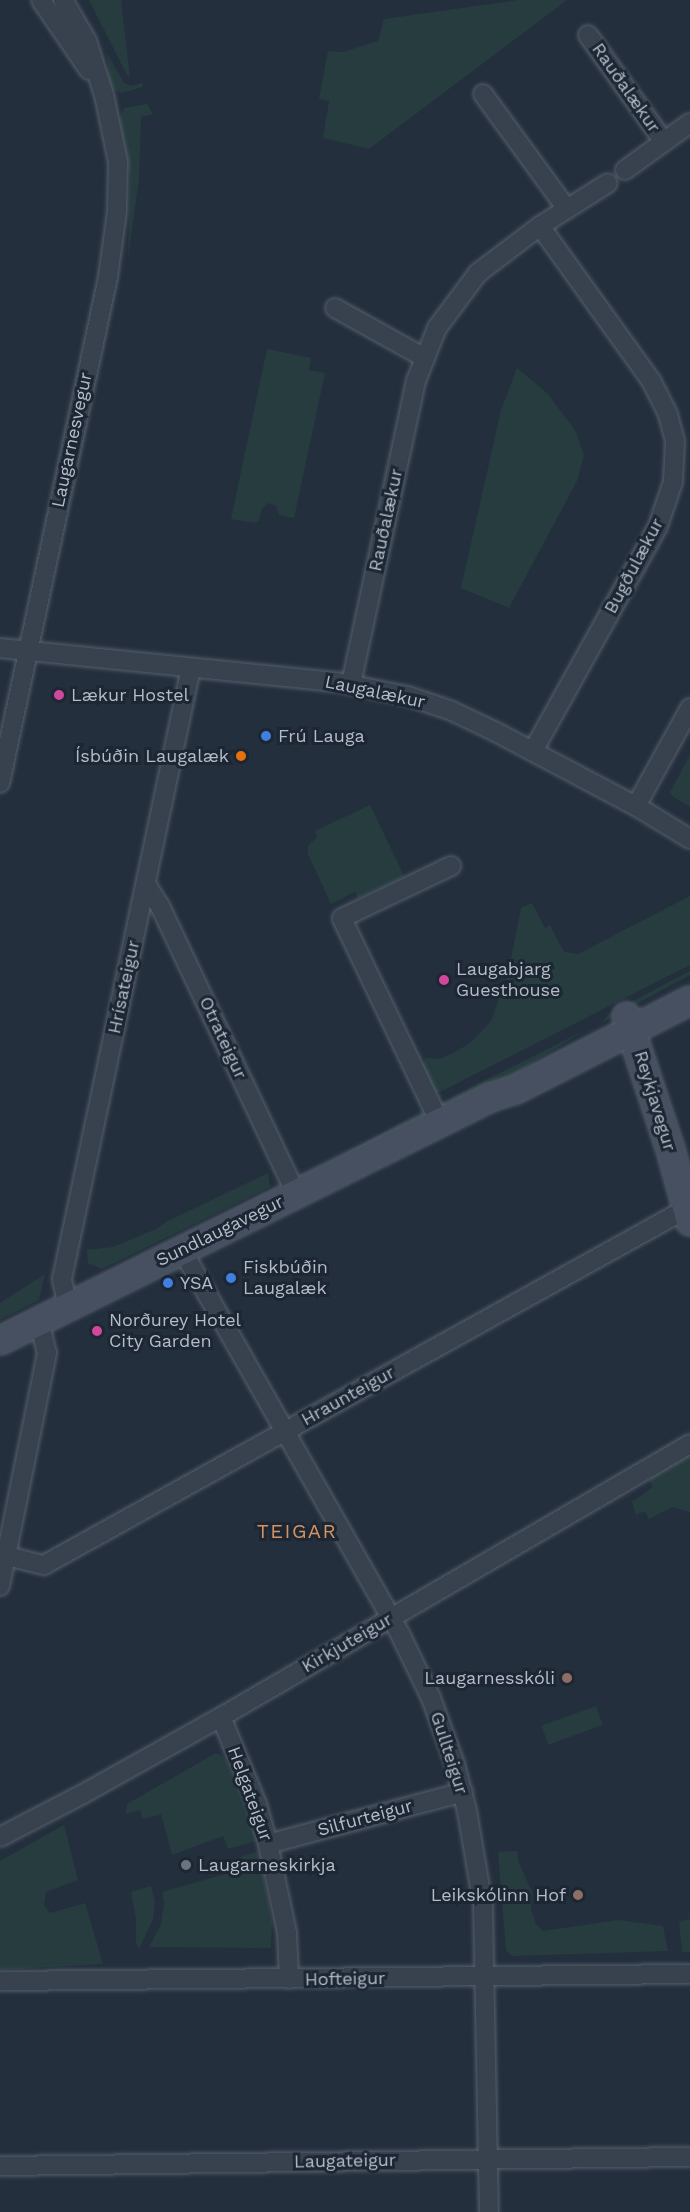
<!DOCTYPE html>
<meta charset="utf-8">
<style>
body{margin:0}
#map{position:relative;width:690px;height:2212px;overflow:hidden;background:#242f3e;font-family:"Work Sans",sans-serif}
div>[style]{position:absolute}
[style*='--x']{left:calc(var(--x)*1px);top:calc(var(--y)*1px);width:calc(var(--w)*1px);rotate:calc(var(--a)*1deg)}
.green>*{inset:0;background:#263c3f;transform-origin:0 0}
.roads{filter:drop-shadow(0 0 2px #565f6c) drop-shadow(0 0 2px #565f6c)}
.street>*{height:18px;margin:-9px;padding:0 9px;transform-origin:9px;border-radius:9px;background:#38414e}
.secondary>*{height:27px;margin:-13.5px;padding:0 13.5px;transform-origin:13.5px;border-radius:13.5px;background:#465061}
.dots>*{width:16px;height:16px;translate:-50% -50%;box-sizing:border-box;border:3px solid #1d2633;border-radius:50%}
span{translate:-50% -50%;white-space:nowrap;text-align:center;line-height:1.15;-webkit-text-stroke:6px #1d2633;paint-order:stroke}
.street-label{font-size:18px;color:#b4bcc9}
.poi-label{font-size:18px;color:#b4bcc9}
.left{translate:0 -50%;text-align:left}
.right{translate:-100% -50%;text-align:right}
.neighbourhood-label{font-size:20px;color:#d59563;letter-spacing:1.5px}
</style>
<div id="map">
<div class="green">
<div style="clip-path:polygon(89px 0,121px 0,130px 77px,127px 75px)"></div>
<div style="clip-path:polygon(518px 0,567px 0,369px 149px,323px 138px,329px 101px,319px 99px,328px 51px,343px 52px,378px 41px,384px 19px)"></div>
<div style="clip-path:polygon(107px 53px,124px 83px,132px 86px,143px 83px,142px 87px,122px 93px,113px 90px,109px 81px)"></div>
<div style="clip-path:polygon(147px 104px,153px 114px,141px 117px,139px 178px,128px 259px,130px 175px,119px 119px,124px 108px)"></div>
<div style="clip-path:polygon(267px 349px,311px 358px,309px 370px,325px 373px,294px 518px,279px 515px,276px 506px,268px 503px,262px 508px,259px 521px,255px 523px,231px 519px)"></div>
<div style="clip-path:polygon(517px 368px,547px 393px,575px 430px,584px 455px,577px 481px,509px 608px,461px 588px,501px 410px)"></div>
<div style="clip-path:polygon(690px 755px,690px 807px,673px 797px,670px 792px)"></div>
<div style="clip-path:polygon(370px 805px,404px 876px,358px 898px,355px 892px,331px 904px,308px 854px,308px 846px,317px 837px,315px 831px)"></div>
<div style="clip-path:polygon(690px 896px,690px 965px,432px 1096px,418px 1073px,426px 1058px,440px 1059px,457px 1051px,471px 1042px,491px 1021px,507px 978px,521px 908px,532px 903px,545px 928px,550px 925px,564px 952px,578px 954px)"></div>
<div style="clip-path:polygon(690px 971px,690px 975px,600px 1024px,610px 1013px)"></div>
<div style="clip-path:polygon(587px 1029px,497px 1085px,445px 1110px,436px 1105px)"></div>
<div style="left:425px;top:1109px;width:10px;height:147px;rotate:61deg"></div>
<div style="clip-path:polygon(268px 1173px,270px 1187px,102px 1269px,88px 1263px,87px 1250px,113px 1247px,156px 1229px,168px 1221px)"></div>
<div style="clip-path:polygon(45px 1274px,39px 1300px,0 1320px,0 1303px)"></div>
<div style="clip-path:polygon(690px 1454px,690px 1512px,672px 1507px,649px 1519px,645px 1511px,636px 1515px,632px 1502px,653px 1487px,649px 1480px)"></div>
<div style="left:596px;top:1706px;width:20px;height:58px;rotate:70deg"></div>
<div style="clip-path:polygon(216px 1753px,224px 1757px,243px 1800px,257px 1841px,228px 1849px,223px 1836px,172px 1855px,161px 1814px,143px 1819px,140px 1810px,126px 1814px,127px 1804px)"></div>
<div style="clip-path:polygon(64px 1825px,78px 1880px,46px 1892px,44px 1905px,50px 1913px,85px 1903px,103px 1964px,0 1970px,0 1861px)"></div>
<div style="clip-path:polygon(259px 1851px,272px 1922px,271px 1948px,149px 1947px,161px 1924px,164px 1903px,162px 1892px,229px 1873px,226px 1862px)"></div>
<div style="clip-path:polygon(517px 1851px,519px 1863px,532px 1892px,531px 1909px,536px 1924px,543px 1931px,618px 1920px,663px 1926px,668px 1951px,512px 1956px,506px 1950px,498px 1852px)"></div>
<div style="clip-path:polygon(151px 1886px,155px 1901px,153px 1919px,139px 1949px,136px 1943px,136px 1918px,131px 1892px)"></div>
<div style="clip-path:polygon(690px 1919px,690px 1952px,682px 1952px,679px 1921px)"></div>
</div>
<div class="roads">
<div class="street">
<div style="--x:41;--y:0;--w:85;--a:55.6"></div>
<div style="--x:588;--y:35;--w:131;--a:54.6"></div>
<div style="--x:483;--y:94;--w:142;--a:53.9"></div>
<div style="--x:625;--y:170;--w:80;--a:-35.9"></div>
<div style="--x:335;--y:308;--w:101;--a:29.1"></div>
<div style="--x:0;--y:648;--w:339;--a:5.8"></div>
<div style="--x:337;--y:682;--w:72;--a:11.2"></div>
<div style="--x:408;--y:696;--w:46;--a:18.8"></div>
<div style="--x:452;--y:711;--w:49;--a:25.5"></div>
<div style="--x:496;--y:732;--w:158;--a:27.9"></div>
<div style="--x:636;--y:806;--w:63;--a:31.4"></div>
<div style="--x:351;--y:684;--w:310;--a:-77.9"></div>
<div style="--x:416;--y:381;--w:57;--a:-68.4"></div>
<div style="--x:437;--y:328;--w:69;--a:-53.3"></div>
<div style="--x:478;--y:273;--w:78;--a:-37.2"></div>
<div style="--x:540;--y:226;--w:80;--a:-32.3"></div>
<div style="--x:533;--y:751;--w:257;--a:-60.9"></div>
<div style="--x:658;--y:526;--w:46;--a:-71.2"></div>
<div style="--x:673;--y:482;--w:41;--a:-87.2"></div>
<div style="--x:675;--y:441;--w:28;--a:-105"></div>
<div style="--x:668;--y:414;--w:36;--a:-117"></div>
<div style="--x:652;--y:382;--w:192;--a:-125.7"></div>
<div style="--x:0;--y:783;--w:517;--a:-77.95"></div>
<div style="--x:108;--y:277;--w:67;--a:-82.2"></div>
<div style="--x:117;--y:211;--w:49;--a:-88.8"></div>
<div style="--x:118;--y:162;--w:68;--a:-101.8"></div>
<div style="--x:104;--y:95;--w:57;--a:-107.5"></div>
<div style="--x:87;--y:41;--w:48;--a:-120.3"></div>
<div style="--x:636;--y:806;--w:112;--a:-61.1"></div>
<div style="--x:146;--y:884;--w:26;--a:58"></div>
<div style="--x:160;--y:906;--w:318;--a:64.7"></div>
<div style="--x:440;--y:1123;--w:227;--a:-115.6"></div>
<div style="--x:342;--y:918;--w:121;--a:-25.5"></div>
<div style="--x:182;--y:1250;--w:444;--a:60.4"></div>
<div style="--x:401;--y:1636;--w:69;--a:64.2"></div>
<div style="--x:431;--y:1698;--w:70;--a:70"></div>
<div style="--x:455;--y:1764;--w:49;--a:75.7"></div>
<div style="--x:467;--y:1811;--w:95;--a:80.3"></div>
<div style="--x:483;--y:1905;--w:307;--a:88.9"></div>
<div style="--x:68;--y:1306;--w:28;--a:-103"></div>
<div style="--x:62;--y:1279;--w:624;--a:-78.08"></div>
<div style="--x:7;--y:1556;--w:38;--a:14"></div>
<div style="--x:44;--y:1565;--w:734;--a:-29.01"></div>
<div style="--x:0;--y:1586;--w:238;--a:-78.6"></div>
<div style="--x:47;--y:1353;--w:34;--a:-104"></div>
<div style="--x:221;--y:1717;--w:94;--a:67.5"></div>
<div style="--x:257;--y:1804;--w:41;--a:74.6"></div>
<div style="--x:268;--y:1844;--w:91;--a:77.9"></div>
<div style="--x:287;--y:1933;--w:46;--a:87.5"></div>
<div style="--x:0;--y:1837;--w:93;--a:-27.4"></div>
<div style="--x:83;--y:1794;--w:158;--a:-29.2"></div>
<div style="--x:221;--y:1717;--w:543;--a:-30.2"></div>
<div style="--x:268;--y:1844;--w:202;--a:-14.9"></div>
<div style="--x:0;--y:1981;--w:690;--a:-0.58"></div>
<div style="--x:0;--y:2166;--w:690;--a:-0.75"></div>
</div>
<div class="secondary">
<div style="--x:626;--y:1016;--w:140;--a:71.7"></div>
<div style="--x:670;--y:1149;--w:75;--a:74.5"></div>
<div style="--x:0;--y:1340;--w:547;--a:-26.38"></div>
<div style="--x:490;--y:1097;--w:26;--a:-18"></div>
<div style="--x:515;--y:1089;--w:196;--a:-27"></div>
</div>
</div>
<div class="dots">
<div style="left:59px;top:695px;background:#d1479c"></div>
<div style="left:266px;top:736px;background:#3f7fe0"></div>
<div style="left:241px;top:756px;background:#e8710a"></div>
<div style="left:444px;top:980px;background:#d1479c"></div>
<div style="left:231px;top:1278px;background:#3f7fe0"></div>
<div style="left:168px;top:1283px;background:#3f7fe0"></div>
<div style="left:97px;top:1331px;background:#d1479c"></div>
<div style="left:567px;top:1678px;background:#8d6e63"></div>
<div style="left:186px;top:1865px;background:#6b7280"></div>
<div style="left:578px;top:1895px;background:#8d6e63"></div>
</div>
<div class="street-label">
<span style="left:626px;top:88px;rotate:55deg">Rauðalækur</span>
<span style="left:72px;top:440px;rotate:-78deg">Laugarnesvegur</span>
<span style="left:386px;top:520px;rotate:-78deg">Rauðalækur</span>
<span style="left:634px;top:566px;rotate:-62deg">Bugðulækur</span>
<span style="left:375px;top:692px;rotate:12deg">Laugalækur</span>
<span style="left:124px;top:987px;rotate:-78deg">Hrísateigur</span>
<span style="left:223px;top:1038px;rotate:65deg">Otrateigur</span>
<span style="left:655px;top:1101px;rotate:73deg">Reykjavegur</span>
<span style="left:220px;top:1231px;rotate:-26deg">Sundlaugavegur</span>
<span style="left:348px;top:1396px;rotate:-29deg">Hraunteigur</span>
<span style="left:347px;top:1643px;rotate:-30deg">Kirkjuteigur</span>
<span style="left:449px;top:1753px;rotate:72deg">Gullteigur</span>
<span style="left:250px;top:1794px;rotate:70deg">Helgateigur</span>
<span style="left:365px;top:1818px;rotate:-15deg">Silfurteigur</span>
<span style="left:345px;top:1979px;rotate:-1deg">Hofteigur</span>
<span style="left:345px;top:2161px;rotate:-1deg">Laugateigur</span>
</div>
<div class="poi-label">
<span class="left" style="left:71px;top:695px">Lækur Hostel</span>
<span class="left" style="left:278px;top:736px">Frú Lauga</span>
<span class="right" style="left:229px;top:756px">Ísbúðin Laugalæk</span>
<span class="left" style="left:456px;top:980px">Laugabjarg<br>Guesthouse</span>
<span class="left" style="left:243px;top:1278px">Fiskbúðin<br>Laugalæk</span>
<span class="left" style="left:180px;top:1283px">YSA</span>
<span class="left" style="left:109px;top:1331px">Norðurey Hotel<br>City Garden</span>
<span class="right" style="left:555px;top:1678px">Laugarnesskóli</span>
<span class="left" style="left:198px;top:1865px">Laugarneskirkja</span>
<span class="right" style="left:566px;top:1895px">Leikskólinn Hof</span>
</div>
<div class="neighbourhood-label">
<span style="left:297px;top:1531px">TEIGAR</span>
</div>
</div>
